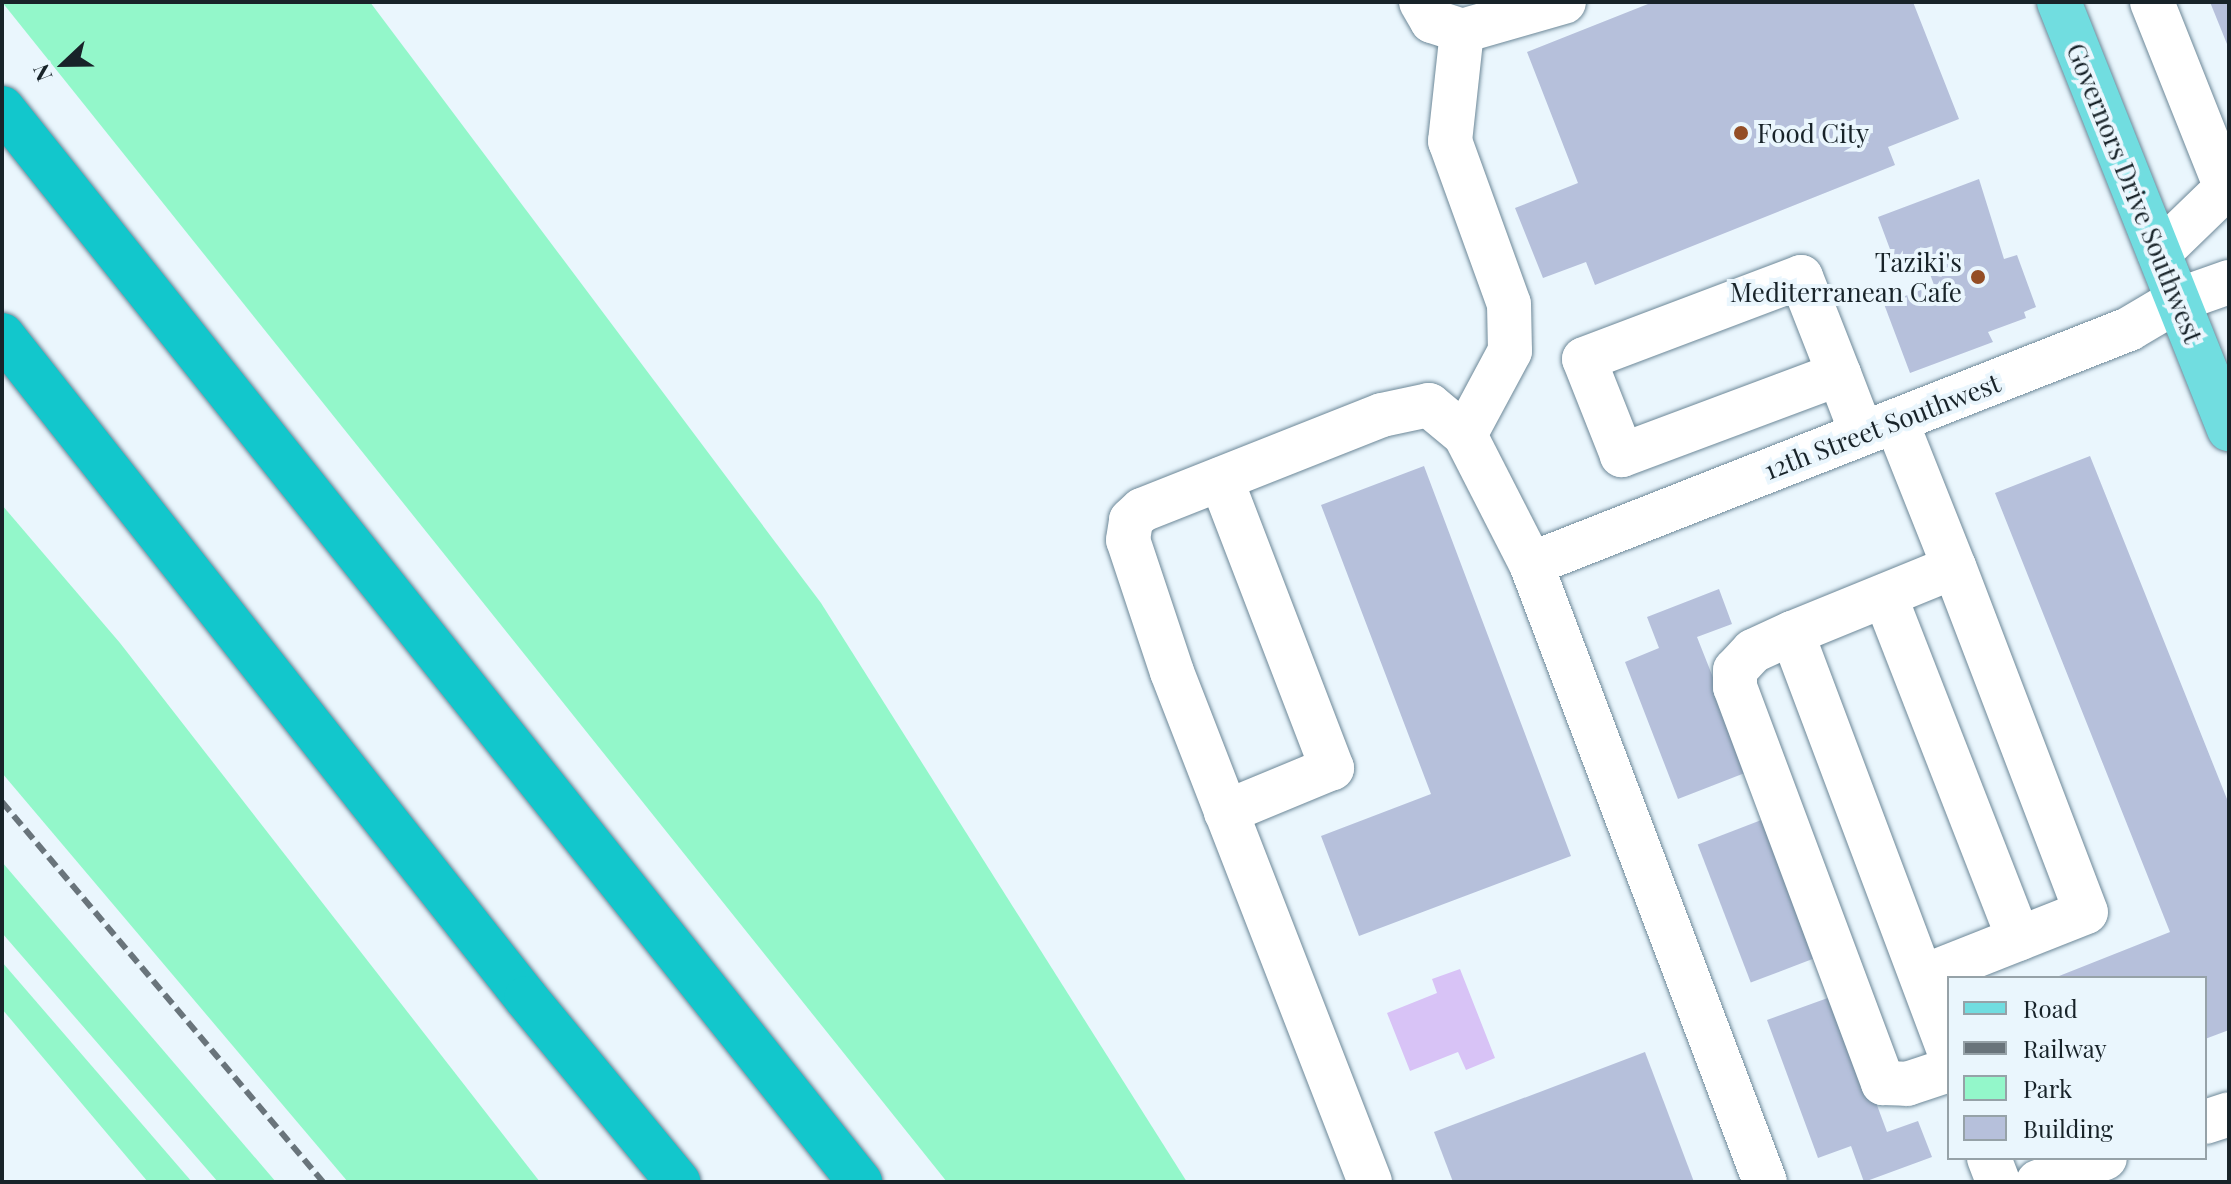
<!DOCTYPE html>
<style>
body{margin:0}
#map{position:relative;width:2231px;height:1184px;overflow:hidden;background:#eaf6fd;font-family:"Playfair Display",serif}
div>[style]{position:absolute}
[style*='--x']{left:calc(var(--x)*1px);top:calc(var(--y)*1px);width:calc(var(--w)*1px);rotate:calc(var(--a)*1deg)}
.green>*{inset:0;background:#93f7ca}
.water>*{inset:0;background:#d8c3f6}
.building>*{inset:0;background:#b6c0db;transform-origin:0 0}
.roads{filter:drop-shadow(0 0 2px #6d8898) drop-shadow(0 0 2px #6d8898)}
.minor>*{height:44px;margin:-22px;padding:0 22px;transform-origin:22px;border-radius:22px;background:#fff}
.major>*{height:44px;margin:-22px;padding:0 22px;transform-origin:22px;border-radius:22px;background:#71dde0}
.highway>*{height:44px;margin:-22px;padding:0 22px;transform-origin:22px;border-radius:22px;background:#12c7cc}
.rail>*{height:6px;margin-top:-3px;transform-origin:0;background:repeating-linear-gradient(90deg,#69747b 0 12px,transparent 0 18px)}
.dots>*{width:22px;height:22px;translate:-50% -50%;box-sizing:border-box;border:4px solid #eaf6fd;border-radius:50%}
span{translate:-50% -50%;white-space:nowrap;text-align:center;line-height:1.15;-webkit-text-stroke:8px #eaf6fd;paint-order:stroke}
.poi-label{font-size:26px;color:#182329}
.left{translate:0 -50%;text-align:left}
.right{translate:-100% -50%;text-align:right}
.street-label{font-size:26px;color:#182329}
.frame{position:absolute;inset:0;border:4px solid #182329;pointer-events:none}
.legend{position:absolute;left:1947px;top:976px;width:260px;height:184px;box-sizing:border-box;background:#eaf6fd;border:2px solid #96a2a8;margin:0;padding:10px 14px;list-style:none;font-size:24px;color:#182329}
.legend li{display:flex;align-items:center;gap:16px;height:40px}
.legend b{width:40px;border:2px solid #96a2a8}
.north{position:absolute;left:24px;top:24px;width:80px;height:80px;-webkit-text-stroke:6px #eaf6fd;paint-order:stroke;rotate:248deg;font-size:22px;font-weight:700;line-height:32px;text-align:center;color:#182329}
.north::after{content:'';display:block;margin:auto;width:28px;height:36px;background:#182329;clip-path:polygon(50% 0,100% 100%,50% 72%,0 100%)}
</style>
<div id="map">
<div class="green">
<div style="clip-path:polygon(2px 2px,370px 2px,821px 603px,1187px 1182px,947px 1182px)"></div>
<div style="clip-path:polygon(2px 505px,120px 643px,540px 1182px,348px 1182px,2px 773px)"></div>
<div style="clip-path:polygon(2px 862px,276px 1182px,218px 1182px,2px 933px)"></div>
<div style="clip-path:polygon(2px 962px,192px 1182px,148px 1182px,2px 1009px)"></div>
</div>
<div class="water">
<div style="clip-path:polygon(1460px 969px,1495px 1058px,1466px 1070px,1458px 1052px,1410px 1071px,1387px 1013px,1437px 993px,1432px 979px)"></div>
</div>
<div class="building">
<div style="clip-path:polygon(1653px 2px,1913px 2px,1959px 119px,1888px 147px,1895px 165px,1595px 285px,1586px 262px,1543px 278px,1515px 208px,1578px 183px,1527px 52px)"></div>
<div style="clip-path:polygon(2210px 2px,2229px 2px,2229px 49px)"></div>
<div style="clip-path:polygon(1979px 179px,2004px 259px,2017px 255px,2036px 307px,2024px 312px,2026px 318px,1988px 332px,1993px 342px,1910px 373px,1884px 304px,1934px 285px,1924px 258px,1897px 268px,1878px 217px)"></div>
<div style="clip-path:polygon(2090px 456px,2229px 804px,2229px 1030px,2205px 1039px,2205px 978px,2054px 978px,2170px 932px,1995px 493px)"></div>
<div style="clip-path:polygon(1424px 466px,1571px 856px,1359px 936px,1321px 836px,1431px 794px,1321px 505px)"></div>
<div style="clip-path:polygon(1719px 589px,1732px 624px,1697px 637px,1750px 771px,1678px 799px,1625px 662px,1659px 648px,1647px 617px)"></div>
<div style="left:1764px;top:819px;width:148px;height:71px;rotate:69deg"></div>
<div style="clip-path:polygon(1836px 995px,1887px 1132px,1918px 1121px,1932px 1157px,1864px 1182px,1851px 1146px,1818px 1158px,1767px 1020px)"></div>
<div style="clip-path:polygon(1645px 1052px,1694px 1182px,1453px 1182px,1434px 1132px)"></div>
</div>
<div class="roads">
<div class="minor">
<div style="--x:1421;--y:2;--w:22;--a:60"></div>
<div style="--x:1432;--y:21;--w:32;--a:18"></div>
<div style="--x:1462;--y:31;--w:106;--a:-15.9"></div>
<div style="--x:2152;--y:2;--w:200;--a:68.3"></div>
<div style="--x:2226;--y:188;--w:93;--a:135.9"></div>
<div style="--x:1462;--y:31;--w:111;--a:96.2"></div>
<div style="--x:1450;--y:141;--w:173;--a:70.1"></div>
<div style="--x:1509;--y:304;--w:47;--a:88.8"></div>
<div style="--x:1510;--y:351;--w:95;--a:118.2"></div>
<div style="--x:1839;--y:374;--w:232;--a:159.5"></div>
<div style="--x:1622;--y:455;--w:103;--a:-111.6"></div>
<div style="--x:1584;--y:359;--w:232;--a:-20.7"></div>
<div style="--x:1801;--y:277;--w:104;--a:68.6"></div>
<div style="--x:1839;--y:374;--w:64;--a:69"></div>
<div style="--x:1896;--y:421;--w:157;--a:68.3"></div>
<div style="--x:1954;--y:567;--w:175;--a:157.8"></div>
<div style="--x:1792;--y:633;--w:447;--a:69.4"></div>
<div style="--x:1221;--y:479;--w:310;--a:69"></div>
<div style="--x:1332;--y:768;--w:115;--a:157.5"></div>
<div style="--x:1531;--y:564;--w:643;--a:-21.45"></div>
<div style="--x:2129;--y:329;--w:57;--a:-30.6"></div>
<div style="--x:2178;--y:300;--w:54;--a:-19.4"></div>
<div style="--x:1885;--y:596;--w:368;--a:68.7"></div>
<div style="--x:1792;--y:633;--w:43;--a:155.2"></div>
<div style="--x:1753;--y:651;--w:26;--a:133"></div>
<div style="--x:1735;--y:670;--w:17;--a:90"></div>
<div style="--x:1735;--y:687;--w:423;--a:69.5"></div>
<div style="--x:1883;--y:1083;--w:24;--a:2"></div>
<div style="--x:1907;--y:1084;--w:44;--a:-18.4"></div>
<div style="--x:1922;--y:977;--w:176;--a:-21.6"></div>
<div style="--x:2086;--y:912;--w:369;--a:-110.9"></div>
<div style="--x:2205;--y:1122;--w:25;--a:-18"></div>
<div style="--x:1989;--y:1158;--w:26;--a:69"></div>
<div style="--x:1370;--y:1182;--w:547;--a:-111.22"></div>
<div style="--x:1172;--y:672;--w:139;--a:-108.4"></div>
<div style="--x:1128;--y:540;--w:20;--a:-81"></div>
<div style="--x:1131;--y:520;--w:15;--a:-42"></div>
<div style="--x:1142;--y:510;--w:258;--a:-21.6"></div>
<div style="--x:1382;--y:415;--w:48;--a:-12"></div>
<div style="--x:1429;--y:405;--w:47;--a:39.8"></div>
<div style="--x:1465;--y:435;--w:145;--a:62.9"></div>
<div style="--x:1531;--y:564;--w:661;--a:69.26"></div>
<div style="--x:2038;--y:1182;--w:71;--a:-19.7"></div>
</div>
<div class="major">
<div style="--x:2059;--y:2;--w:460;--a:68.3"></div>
</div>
<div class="highway">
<div style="--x:2;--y:108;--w:1375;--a:51.38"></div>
<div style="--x:2;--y:335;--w:845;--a:51.68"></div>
<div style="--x:526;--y:998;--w:239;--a:50.4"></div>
</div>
</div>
<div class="rail">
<div style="--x:2;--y:802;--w:497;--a:49.8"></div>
</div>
<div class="dots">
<div style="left:1741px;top:133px;background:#944e26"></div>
<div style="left:1978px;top:277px;background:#944e26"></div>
</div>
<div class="poi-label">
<span class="left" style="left:1757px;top:133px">Food City</span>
<span class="right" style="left:1962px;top:277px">Taziki's<br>Mediterranean Cafe</span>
</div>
<div class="street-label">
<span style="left:2135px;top:193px;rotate:68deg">Governors Drive Southwest</span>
<span style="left:1882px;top:426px;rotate:-21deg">12th Street Southwest</span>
</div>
<div class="frame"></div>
<ul class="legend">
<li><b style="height:10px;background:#71dde0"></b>Road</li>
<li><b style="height:10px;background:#69747b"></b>Railway</li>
<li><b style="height:22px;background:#93f7ca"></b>Park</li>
<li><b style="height:22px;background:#b6c0db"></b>Building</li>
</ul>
<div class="north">N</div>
</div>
